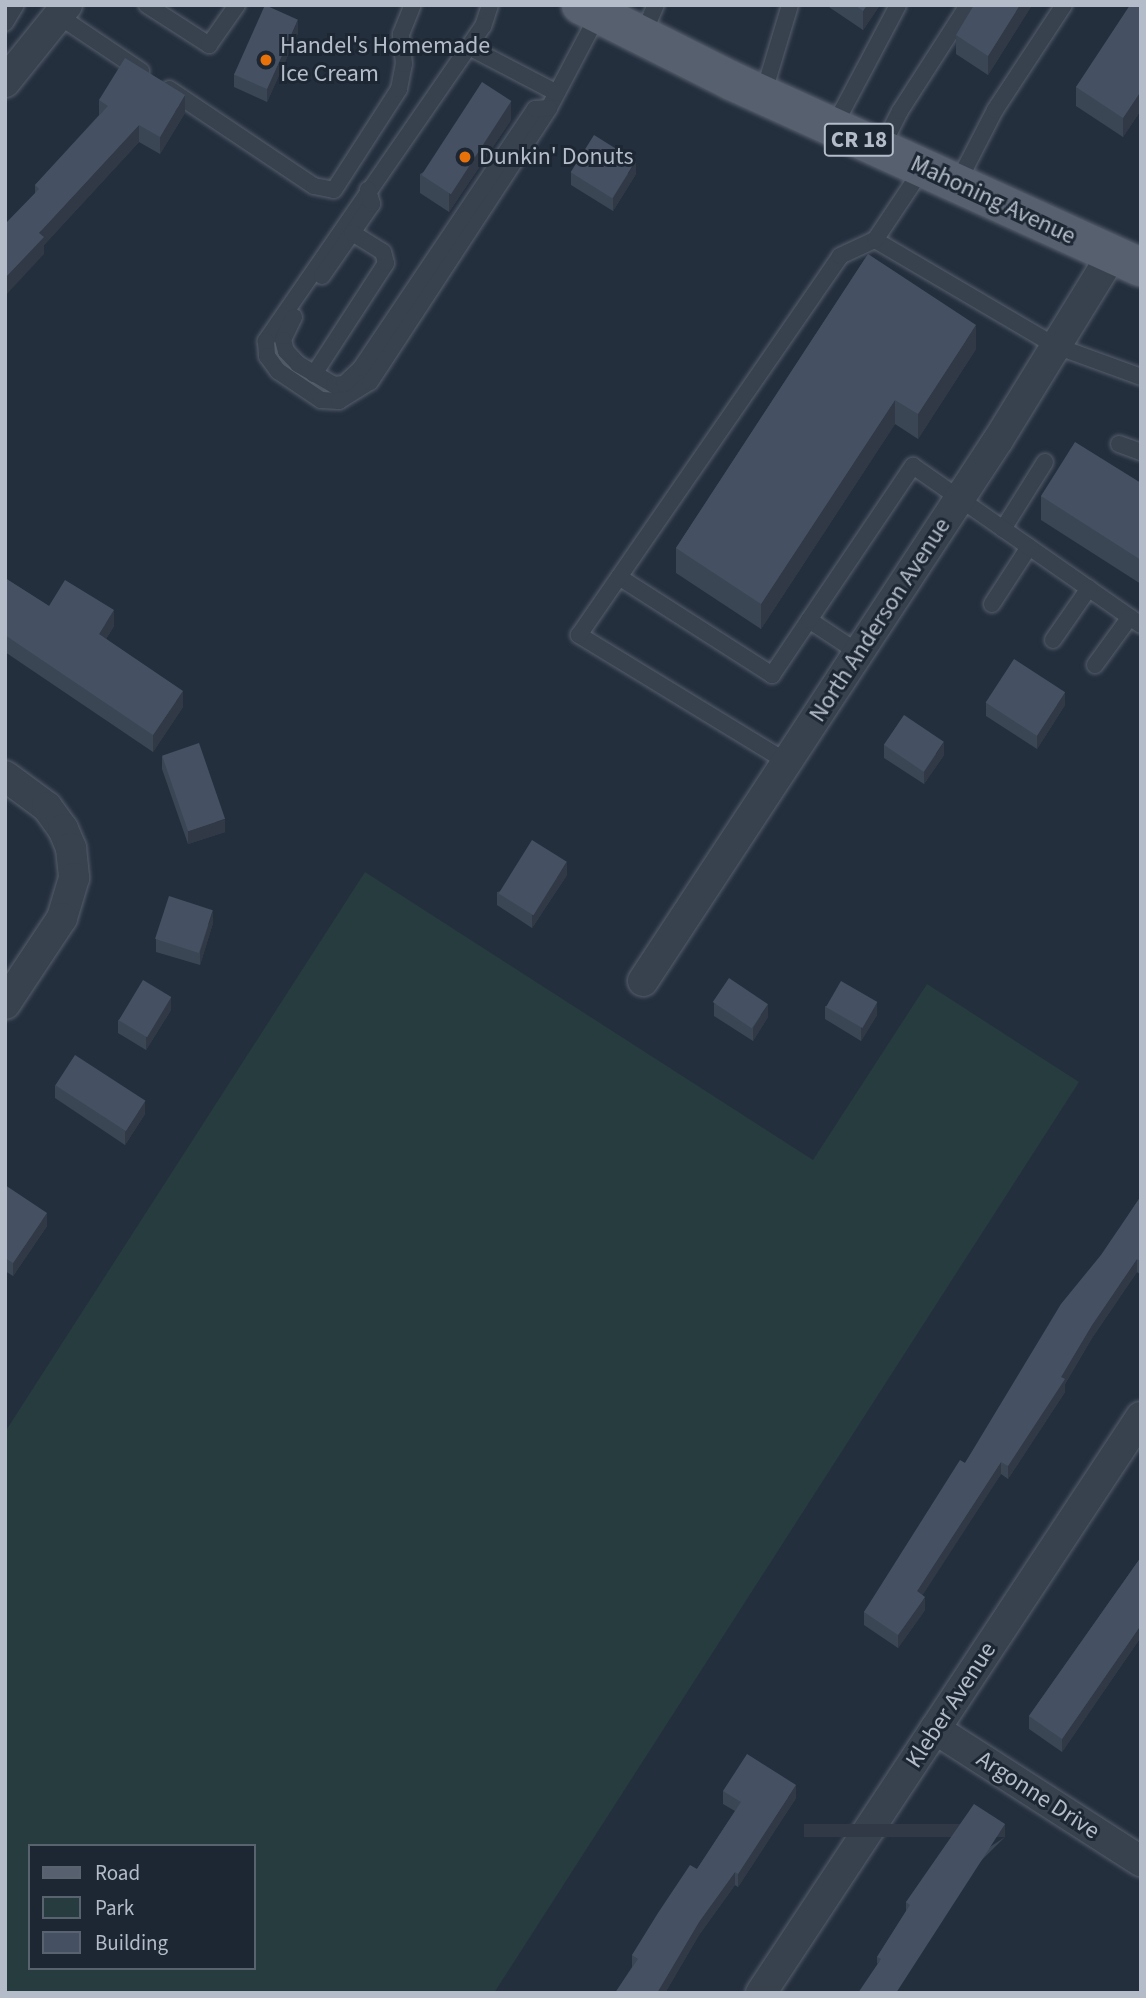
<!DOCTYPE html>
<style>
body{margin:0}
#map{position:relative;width:1146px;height:1998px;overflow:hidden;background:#242f3e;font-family:"Source Sans 3",sans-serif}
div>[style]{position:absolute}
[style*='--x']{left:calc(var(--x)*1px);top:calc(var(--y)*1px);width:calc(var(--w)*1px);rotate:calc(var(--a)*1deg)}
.green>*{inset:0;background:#263c3f}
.roads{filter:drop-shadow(0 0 2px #565f6c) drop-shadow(0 0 2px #565f6c)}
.service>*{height:16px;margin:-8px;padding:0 8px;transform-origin:8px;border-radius:8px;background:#38414e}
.minor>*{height:30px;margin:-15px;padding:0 15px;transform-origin:15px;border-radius:15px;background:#38414e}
.primary>*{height:38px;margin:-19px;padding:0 19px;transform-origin:19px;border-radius:19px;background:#56606e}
.wall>*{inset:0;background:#3b4654}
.shaded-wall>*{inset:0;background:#303945;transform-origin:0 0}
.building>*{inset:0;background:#455162;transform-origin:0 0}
.dots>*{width:19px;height:19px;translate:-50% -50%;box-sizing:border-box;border:4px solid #1d2633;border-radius:50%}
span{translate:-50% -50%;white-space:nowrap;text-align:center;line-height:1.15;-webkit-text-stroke:6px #1d2633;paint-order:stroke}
.shield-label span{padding:2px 5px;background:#1d2633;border:2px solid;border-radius:5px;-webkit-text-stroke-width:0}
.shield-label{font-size:23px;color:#b4bcc9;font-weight:700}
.poi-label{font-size:24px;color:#b4bcc9}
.left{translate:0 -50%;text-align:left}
.street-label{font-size:24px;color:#b4bcc9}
.frame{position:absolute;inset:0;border:7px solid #b4bcc9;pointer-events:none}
.legend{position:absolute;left:28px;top:1844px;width:228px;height:126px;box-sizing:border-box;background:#1d2633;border:2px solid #59626f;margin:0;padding:9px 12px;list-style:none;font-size:21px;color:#b4bcc9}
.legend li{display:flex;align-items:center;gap:14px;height:35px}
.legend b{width:35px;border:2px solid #59626f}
</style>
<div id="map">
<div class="green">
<div style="clip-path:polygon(evenodd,365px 872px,813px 1160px,927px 984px,1079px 1082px,494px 1993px,5px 1993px,5px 1432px,365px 872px,30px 1846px,254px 1846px,254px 1968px,30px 1968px,30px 1846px)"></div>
</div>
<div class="roads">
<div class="service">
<div style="--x:147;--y:5;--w:74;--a:32.8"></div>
<div style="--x:209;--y:45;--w:49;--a:-55"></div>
<div style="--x:490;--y:5;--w:22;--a:108"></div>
<div style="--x:483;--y:26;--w:383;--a:124.6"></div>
<div style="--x:266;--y:341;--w:15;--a:86"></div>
<div style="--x:267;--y:356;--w:19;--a:54"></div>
<div style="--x:278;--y:371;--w:52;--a:34"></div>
<div style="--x:321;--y:400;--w:18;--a:3"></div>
<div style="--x:339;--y:401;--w:36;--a:-32"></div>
<div style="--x:370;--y:382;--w:327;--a:-56.8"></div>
<div style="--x:549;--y:108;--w:107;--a:-62.2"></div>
<div style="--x:59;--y:16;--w:99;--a:33.9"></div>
<div style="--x:5;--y:23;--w:21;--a:-59"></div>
<div style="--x:643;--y:35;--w:33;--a:-67"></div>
<div style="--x:469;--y:47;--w:99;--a:27.6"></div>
<div style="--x:169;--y:89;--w:174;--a:33.8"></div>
<div style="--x:314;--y:186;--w:20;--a:11"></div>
<div style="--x:334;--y:190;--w:120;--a:-57.2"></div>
<div style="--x:399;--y:89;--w:25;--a:-79"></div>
<div style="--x:404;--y:64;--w:30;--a:-96"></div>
<div style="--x:401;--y:34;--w:31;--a:-68"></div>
<div style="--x:763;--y:95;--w:94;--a:-73.3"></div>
<div style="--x:833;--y:128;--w:139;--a:-62.1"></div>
<div style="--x:881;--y:149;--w:42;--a:-63.4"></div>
<div style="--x:900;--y:111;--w:126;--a:-57.3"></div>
<div style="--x:957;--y:184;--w:83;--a:-62.8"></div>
<div style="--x:995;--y:110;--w:126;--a:-56.7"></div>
<div style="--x:875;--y:240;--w:210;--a:30.4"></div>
<div style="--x:1056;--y:346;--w:90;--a:20"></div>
<div style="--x:322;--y:276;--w:88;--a:-55.2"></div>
<div style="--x:372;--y:204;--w:15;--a:-106"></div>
<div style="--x:294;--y:317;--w:25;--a:116"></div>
<div style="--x:283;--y:340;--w:11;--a:75"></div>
<div style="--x:286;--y:351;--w:18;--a:47"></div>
<div style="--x:298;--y:364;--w:42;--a:30.3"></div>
<div style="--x:334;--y:385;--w:10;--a:-6"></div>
<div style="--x:344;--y:384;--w:23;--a:-43"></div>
<div style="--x:361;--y:368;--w:312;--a:-56.1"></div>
<div style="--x:535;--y:109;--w:14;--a:-4"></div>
<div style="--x:314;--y:374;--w:132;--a:-57"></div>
<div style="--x:386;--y:263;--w:11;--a:-105"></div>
<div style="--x:383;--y:252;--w:36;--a:-148"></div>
<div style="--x:1119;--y:444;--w:23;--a:20"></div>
<div style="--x:1003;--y:529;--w:79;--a:-57.9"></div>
<div style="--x:619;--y:577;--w:182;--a:32.6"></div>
<div style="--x:772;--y:675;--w:66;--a:-56.1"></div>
<div style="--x:809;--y:620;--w:60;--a:33.4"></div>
<div style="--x:992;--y:604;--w:68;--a:-57"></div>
<div style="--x:809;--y:620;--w:186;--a:-56"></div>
<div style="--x:913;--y:466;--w:278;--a:34.9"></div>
<div style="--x:1053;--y:640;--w:63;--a:-55.3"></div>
<div style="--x:1095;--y:665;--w:59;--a:-53.9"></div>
<div style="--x:787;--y:762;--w:244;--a:-148.6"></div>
<div style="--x:579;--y:635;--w:460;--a:-55.4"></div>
<div style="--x:840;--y:256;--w:38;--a:-25"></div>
<div style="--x:875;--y:240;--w:87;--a:-56.3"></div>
</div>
<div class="minor">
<div style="--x:5;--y:82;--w:99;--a:-51.2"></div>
<div style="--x:5;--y:776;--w:52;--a:36.4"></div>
<div style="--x:47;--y:807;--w:27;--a:54"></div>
<div style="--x:63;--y:829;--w:21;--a:67"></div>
<div style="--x:71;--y:848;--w:30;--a:84"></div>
<div style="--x:74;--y:878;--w:42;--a:106.7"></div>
<div style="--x:62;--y:918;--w:103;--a:123.5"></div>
<div style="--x:643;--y:981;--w:647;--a:-56.73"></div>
<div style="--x:998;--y:440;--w:217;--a:-58.4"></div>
<div style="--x:935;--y:1729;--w:245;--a:32.7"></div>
<div style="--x:761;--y:1993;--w:690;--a:-56.59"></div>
</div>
<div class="primary">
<div style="--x:581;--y:5;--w:169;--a:26.7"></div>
<div style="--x:732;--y:81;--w:449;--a:24.5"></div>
</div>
</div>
<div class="wall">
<div style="clip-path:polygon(826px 5px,880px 5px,863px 30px)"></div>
<div style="clip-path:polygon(1032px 5px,988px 75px,956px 54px,956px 35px)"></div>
<div style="clip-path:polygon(1141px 5px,1141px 110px,1123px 137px,1076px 106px,1076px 87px)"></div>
<div style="clip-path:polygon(298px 33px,267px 102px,234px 87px,234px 74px)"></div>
<div style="clip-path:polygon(99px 100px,185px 113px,160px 154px,139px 142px,44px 245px,44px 254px,35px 193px,35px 185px,99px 115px)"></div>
<div style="clip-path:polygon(511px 120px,449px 212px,420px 193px,420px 174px)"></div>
<div style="clip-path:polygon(571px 172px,636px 174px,613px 211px,571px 185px)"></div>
<div style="clip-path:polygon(868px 254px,976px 349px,918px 439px,895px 424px,761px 629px,676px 573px,676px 548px)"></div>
<div style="clip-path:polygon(1141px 483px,1141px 584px,1041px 520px,1041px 496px)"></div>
<div style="clip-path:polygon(5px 578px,49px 606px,114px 626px,106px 639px,183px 707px,153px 752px,5px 652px)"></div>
<div style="clip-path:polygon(986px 703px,1065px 705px,1037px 749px,986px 716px)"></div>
<div style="clip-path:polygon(884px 745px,944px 755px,924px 784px,884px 758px)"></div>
<div style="clip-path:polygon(162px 756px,225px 832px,188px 844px,162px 769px)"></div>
<div style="clip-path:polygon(567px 875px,532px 928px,497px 905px,497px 892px)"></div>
<div style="clip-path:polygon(213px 923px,200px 965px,156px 952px,156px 939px)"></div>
<div style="clip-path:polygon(714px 1003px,768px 1017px,753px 1041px,714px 1016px)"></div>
<div style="clip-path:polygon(825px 1006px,877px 1015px,861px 1041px,825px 1019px)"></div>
<div style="clip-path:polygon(171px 1010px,146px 1050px,118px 1033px,118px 1020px)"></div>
<div style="clip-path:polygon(55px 1085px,145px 1114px,125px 1145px,55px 1098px)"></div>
<div style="clip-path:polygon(5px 1185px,47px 1226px,13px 1276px,5px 1271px)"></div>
<div style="clip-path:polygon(1141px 1196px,1141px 1275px,1137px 1272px,1092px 1338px,1065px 1384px,1065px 1392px,1008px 1479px,1001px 1474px,922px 1595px,925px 1610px,898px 1648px,864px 1625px,864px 1612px,965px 1463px)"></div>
<div style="clip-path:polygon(1141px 1557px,1141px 1637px,1062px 1752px,1029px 1729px,1029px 1716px)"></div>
<div style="clip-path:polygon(723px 1791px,796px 1798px,738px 1887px,735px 1885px,699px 1935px,665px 1993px,615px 1993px,632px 1967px,632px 1955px,697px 1869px,735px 1811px,723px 1804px)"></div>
<div style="clip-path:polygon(1005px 1837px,877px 1964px,877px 1957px,906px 1911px,906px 1902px)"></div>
</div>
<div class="shaded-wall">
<div style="clip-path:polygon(867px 5px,880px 5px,863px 30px,863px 11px)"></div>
<div style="clip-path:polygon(1020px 5px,1032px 5px,988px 75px,988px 56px)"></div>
<div style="clip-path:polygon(298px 20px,298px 33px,267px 102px,267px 89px)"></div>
<div style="clip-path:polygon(1141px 91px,1141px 110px,1123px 137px,1123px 118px)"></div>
<div style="clip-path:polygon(185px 95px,185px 113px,160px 154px,160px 137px)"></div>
<div style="clip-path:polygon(511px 101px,511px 120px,449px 212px,449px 193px)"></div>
<div style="clip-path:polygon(139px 125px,139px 142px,44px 245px,44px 254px,5px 296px,5px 278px,39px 233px)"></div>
<div style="clip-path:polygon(636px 161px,636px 174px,613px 211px,613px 198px)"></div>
<div style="clip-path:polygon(976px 325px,976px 349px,918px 439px,918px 414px)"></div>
<div style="clip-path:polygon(895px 400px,895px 424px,761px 629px,761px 604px)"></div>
<div style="clip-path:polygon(114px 610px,114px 626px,99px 650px,99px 634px)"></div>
<div style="clip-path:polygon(183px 691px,183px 707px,153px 752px,153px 735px)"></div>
<div style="clip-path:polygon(1065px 692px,1065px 705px,1037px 749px,1037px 736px)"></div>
<div style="clip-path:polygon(944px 742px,944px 755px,924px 784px,924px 772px)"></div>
<div style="clip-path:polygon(225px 819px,225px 832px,188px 844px,188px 831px)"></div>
<div style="clip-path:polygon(567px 862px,567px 875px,532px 928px,532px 915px)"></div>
<div style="clip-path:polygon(213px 910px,213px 923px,200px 965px,200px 952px)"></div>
<div style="clip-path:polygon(171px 997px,171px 1010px,146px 1050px,146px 1037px)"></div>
<div style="clip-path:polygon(877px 1002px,877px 1015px,861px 1041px,861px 1028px)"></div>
<div style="clip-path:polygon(768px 1004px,768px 1017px,753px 1041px,753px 1028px)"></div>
<div style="clip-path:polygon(145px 1101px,145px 1114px,125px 1145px,125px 1132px)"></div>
<div style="clip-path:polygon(47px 1213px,47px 1226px,13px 1276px,13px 1263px)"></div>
<div style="clip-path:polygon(1137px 1259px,1137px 1272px,1092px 1338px,1065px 1384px,1065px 1392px,1008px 1479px,1008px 1466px,1092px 1325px)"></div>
<div style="clip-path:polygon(1001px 1462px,1001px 1474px,917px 1604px,917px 1591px)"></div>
<div style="clip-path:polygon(925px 1597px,925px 1610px,898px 1648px,898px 1635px)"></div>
<div style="clip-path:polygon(1141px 1625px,1141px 1637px,1062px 1752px,1062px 1739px)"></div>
<div style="clip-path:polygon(796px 1785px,796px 1798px,738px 1887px,738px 1874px)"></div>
<div style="left:1005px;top:1824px;width:13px;height:201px;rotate:90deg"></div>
<div style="clip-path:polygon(735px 1872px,735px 1885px,699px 1935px,665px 1993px,657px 1993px,699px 1922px)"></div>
</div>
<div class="building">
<div style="left:265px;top:5px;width:36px;height:76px;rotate:24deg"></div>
<div style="clip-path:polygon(855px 5px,867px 5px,863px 11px)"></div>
<div style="clip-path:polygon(974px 5px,1020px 5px,988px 56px,956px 35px)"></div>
<div style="clip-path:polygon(1130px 5px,1141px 5px,1141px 91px,1123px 118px,1076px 87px)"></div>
<div style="clip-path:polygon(125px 58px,185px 95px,160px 137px,139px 125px,39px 233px,44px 237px,5px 278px,5px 224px,39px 189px,35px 185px,108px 106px,99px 100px)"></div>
<div style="left:482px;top:82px;width:35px;height:111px;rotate:33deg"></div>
<div style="left:594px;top:135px;width:49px;height:44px;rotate:32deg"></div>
<div style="clip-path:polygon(868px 254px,976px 325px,918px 414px,895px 400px,761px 604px,676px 548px)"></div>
<div style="clip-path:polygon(1075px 442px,1141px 483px,1141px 560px,1041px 496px)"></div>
<div style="clip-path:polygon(5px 578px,49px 606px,65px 580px,114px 610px,99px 634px,183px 691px,153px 735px,5px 635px)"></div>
<div style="left:1014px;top:659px;width:61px;height:52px;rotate:33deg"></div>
<div style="left:904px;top:715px;width:48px;height:36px;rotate:34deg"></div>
<div style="left:199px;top:743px;width:80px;height:39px;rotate:71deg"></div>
<div style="left:532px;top:840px;width:41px;height:63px;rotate:32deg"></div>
<div style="left:169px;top:896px;width:46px;height:45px;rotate:18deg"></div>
<div style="left:729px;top:978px;width:47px;height:29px;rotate:34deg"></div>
<div style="left:143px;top:980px;width:33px;height:47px;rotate:31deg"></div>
<div style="left:841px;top:981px;width:42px;height:30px;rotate:30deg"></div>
<div style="left:75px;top:1055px;width:84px;height:36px;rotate:33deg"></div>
<div style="clip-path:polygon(5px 1185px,47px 1213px,13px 1263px,5px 1258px)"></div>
<div style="clip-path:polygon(1141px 1196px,1141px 1262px,1137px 1259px,1092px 1325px,1061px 1377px,1065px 1379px,1008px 1466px,1001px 1462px,917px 1591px,925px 1597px,898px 1635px,864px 1612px,960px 1460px,965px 1463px,1061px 1304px,1101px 1255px)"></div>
<div style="clip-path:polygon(1141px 1557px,1141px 1625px,1062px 1739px,1029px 1716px)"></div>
<div style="clip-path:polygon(747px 1754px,796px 1785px,738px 1874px,735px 1872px,699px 1922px,657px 1993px,615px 1993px,638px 1959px,632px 1955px,658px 1913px,690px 1865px,697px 1869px,741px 1802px,723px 1791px)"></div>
<div style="clip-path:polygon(974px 1804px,1005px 1824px,896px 1993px,858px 1993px,881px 1959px,877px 1957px,910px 1905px,906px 1902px)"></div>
</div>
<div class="dots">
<div style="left:266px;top:60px;background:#e8710a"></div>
<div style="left:465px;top:157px;background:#e8710a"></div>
</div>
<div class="shield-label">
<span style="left:859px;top:140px">CR 18</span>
</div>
<div class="poi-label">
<span class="left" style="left:280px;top:60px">Handel's Homemade<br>Ice Cream</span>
<span class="left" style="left:479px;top:157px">Dunkin' Donuts</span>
</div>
<div class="street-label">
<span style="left:993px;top:200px;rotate:25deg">Mahoning Avenue</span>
<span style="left:880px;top:620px;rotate:-57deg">North Anderson Avenue</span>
<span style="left:951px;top:1705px;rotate:-57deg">Kleber Avenue</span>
<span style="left:1038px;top:1795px;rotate:33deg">Argonne Drive</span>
</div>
<div class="frame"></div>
<ul class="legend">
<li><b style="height:9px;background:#56606e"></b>Road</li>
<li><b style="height:19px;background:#263c3f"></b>Park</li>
<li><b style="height:19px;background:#455162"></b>Building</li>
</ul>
</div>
